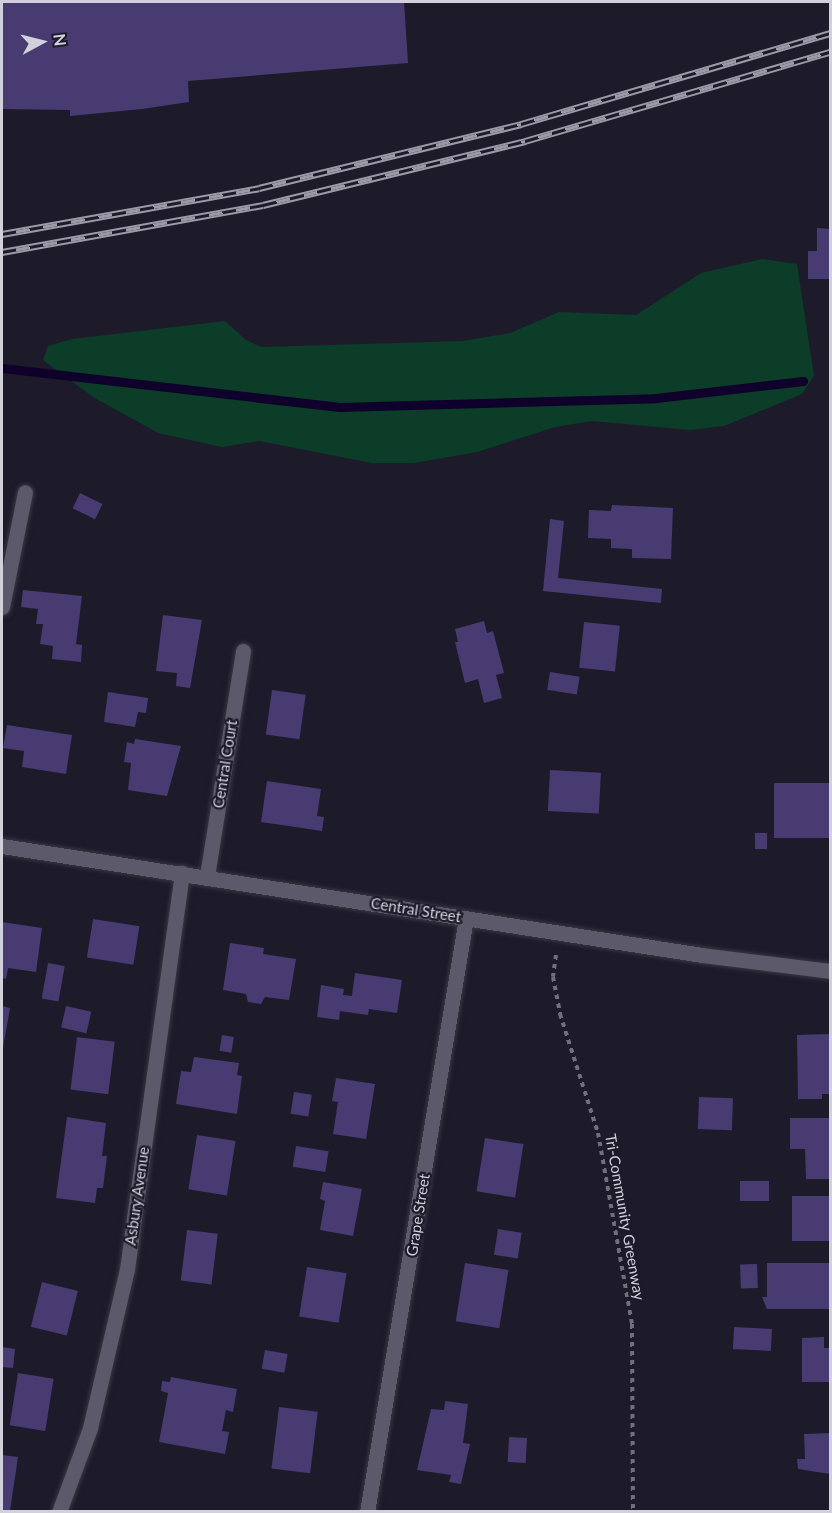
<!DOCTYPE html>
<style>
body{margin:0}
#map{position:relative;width:832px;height:1513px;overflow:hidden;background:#1d1b2a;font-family:Lato,sans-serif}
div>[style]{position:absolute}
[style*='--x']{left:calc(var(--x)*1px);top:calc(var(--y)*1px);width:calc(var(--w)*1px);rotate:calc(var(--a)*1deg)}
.green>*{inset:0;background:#0b3d29}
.stream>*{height:9px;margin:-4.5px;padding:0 4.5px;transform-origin:4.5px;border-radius:4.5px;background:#0e002b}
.building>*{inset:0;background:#473b72;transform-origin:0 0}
.path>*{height:4px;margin-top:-2px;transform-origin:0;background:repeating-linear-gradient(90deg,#706f7c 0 4.5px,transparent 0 9px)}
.roads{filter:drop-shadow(0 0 2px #383742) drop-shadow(0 0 2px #383742)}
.minor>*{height:15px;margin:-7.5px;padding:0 7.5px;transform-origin:7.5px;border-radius:7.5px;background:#5b596a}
.rail>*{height:7px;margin-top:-3.5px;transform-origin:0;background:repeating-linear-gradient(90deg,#1d1b2a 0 14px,#9c9aa6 0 28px);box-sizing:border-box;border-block:2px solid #9c9aa6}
span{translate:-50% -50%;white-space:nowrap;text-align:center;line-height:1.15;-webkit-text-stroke:4.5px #1d1b2a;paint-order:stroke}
.street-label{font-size:15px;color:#d2d1db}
.frame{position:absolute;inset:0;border:3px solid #d2d1db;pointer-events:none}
.north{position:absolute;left:12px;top:12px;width:60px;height:60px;-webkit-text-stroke:4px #1d1b2a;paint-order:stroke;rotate:83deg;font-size:16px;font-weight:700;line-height:24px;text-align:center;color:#d2d1db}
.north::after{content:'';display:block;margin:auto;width:21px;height:27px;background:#d2d1db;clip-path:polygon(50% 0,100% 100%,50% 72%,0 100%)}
</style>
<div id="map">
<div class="green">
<div style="clip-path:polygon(762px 259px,797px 264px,814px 376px,802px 394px,724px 426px,690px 430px,592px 421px,555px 427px,477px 452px,414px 463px,372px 463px,259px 441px,222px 447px,158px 433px,93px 397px,43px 360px,48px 346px,72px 339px,225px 321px,246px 340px,261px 347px,463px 341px,510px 333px,559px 312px,636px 315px,701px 273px)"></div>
</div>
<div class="stream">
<div style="--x:2;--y:368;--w:340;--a:6.6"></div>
<div style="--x:340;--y:407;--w:316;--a:-1.6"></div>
<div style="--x:656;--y:398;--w:148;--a:-6.6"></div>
</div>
<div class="building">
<div style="clip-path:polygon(2px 2px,404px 2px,408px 63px,188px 81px,189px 102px,142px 109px,70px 116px,70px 110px,2px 109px)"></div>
<div style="clip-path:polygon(817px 228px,830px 229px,830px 279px,808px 279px,808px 251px,817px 251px)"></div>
<div style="left:80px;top:493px;width:25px;height:17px;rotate:26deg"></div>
<div style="clip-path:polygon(612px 505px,673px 508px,671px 559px,632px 558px,632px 549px,611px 548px,611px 539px,588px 538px,589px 510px,611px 511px)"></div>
<div style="clip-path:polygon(550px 519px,564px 521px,558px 578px,662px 589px,661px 603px,543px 591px)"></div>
<div style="clip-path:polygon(23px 590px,82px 596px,76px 644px,82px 645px,81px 662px,52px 659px,53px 646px,40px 644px,43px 624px,36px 624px,38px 609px,21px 607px)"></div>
<div style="clip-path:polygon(163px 615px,202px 620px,190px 688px,176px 686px,177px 673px,156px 671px)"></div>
<div style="clip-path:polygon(484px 621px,487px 633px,493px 631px,504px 673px,496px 675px,502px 698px,484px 703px,478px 679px,465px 683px,455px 642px,458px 642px,455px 629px)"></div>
<div style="left:584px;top:622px;width:36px;height:46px;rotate:6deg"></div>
<div style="left:550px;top:672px;width:30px;height:18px;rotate:9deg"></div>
<div style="left:272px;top:690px;width:34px;height:45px;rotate:8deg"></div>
<div style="clip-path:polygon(108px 692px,148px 698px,146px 713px,138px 712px,135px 727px,104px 722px)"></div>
<div style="clip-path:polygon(7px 725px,72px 735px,66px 774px,22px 767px,24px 751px,3px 748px)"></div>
<div style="clip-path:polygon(135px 739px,181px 746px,167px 796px,128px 790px,131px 763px,124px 762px,127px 742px,134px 744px)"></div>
<div style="left:550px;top:770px;width:51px;height:41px;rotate:3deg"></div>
<div style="clip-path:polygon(267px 781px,321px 789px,317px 816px,324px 817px,322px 831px,261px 822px)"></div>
<div style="left:830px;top:783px;width:55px;height:56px;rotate:90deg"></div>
<div style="left:755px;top:833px;width:12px;height:16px"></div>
<div style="left:93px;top:919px;width:47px;height:39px;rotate:9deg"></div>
<div style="clip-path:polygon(2px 922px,42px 928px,36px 972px,8px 968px,6px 979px,2px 978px)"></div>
<div style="clip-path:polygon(230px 943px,264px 948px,263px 954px,296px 959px,289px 1000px,265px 997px,261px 1004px,248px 1002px,246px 994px,223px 990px)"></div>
<div style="left:48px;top:963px;width:17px;height:36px;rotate:10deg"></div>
<div style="clip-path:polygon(355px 973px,402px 980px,397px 1013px,369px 1009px,368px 1015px,340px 1011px,339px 1020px,317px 1017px,321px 985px,344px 989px,343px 995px,352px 996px)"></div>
<div style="clip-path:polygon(2px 1006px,10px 1008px,3px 1048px,2px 1048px)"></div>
<div style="left:66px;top:1006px;width:26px;height:22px;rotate:13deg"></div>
<div style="clip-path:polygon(830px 1034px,830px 1094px,822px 1094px,822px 1099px,798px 1099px,797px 1035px)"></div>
<div style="left:222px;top:1035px;width:12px;height:16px;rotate:9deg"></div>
<div style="left:77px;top:1037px;width:38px;height:53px;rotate:7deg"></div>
<div style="clip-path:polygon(194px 1057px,239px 1063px,237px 1075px,242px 1076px,237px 1114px,176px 1104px,181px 1071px,191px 1072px)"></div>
<div style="clip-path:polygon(336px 1078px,375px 1084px,366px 1139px,333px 1134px,338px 1102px,332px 1101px)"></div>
<div style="left:294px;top:1092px;width:18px;height:22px;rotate:9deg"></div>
<div style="left:699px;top:1097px;width:34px;height:32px;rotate:2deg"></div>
<div style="clip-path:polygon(67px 1117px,106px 1123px,102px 1156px,107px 1156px,103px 1188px,97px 1188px,95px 1203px,56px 1198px)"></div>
<div style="clip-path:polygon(790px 1118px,830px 1118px,830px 1179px,806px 1179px,805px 1149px,790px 1149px)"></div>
<div style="left:197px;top:1135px;width:39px;height:55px;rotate:9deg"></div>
<div style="left:485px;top:1138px;width:39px;height:54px;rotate:9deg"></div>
<div style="left:296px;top:1146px;width:33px;height:21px;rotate:9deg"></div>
<div style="left:740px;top:1181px;width:29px;height:20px"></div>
<div style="clip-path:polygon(323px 1182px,362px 1189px,353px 1236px,320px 1230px,325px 1201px,320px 1199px)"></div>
<div style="left:830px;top:1196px;width:45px;height:38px;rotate:90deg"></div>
<div style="left:498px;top:1229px;width:24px;height:26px;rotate:9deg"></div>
<div style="left:187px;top:1230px;width:31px;height:51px;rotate:7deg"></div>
<div style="left:465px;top:1263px;width:44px;height:59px;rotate:9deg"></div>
<div style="clip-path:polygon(767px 1263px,830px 1263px,830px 1309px,767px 1309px,762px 1297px,767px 1297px)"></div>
<div style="left:757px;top:1264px;width:24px;height:17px;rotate:88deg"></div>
<div style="left:307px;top:1267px;width:40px;height:50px;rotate:9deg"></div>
<div style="left:42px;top:1282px;width:37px;height:46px;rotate:14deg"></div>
<div style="left:772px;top:1329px;width:22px;height:38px;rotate:93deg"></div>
<div style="clip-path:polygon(824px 1337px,824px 1348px,830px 1348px,830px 1382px,802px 1382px,802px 1338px)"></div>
<div style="clip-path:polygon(2px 1347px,15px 1349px,13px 1368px,2px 1367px)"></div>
<div style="left:265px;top:1350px;width:23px;height:19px;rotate:10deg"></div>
<div style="left:18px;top:1373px;width:36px;height:53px;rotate:9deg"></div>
<div style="clip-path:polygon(171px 1377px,237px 1389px,233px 1412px,226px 1410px,222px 1431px,229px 1432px,225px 1454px,159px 1442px,168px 1393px,161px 1391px,162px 1381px,170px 1382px)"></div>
<div style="clip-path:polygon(445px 1401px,468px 1404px,463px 1443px,470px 1444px,461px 1484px,449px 1482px,451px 1475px,417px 1470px,431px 1409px,444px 1410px)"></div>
<div style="left:279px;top:1407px;width:39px;height:62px;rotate:7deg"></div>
<div style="clip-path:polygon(830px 1433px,830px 1474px,798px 1469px,797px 1459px,805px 1459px,804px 1434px)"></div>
<div style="left:509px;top:1437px;width:18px;height:25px;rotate:3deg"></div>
<div style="clip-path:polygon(2px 1455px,18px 1457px,10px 1511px,2px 1510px)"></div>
</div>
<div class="path">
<div style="--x:556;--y:955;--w:22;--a:98"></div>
<div style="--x:553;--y:977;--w:38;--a:79"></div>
<div style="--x:560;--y:1014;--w:125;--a:72.3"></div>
<div style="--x:598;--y:1133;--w:194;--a:79.9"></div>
<div style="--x:632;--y:1324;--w:188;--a:89.7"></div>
</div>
<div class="roads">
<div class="minor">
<div style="--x:2;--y:607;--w:117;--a:-78.7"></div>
<div style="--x:2;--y:846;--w:708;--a:8.85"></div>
<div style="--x:702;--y:955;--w:129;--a:7.1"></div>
<div style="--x:207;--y:876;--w:228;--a:-80.9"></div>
<div style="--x:59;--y:1512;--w:90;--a:-69.7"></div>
<div style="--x:90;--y:1428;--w:163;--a:-76.9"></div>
<div style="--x:127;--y:1269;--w:400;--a:-82.1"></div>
<div style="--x:367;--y:1512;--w:602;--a:-80.54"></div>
</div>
</div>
<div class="rail">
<div style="--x:2;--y:234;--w:261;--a:-10.1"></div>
<div style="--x:259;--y:188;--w:270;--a:-13.7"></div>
<div style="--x:521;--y:124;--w:322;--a:-16.4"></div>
<div style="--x:2;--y:252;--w:265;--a:-10.2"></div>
<div style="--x:263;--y:205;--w:270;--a:-13.7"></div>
<div style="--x:525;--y:141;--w:318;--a:-16.3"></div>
</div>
<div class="street-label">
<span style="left:225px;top:764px;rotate:-81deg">Central Court</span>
<span style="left:416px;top:910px;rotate:9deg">Central Street</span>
<span style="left:137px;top:1196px;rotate:-82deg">Asbury Avenue</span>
<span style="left:418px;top:1215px;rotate:-81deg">Grape Street</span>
<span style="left:625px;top:1217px;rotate:80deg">Tri-Community Greenway</span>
</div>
<div class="frame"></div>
<div class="north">N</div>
</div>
